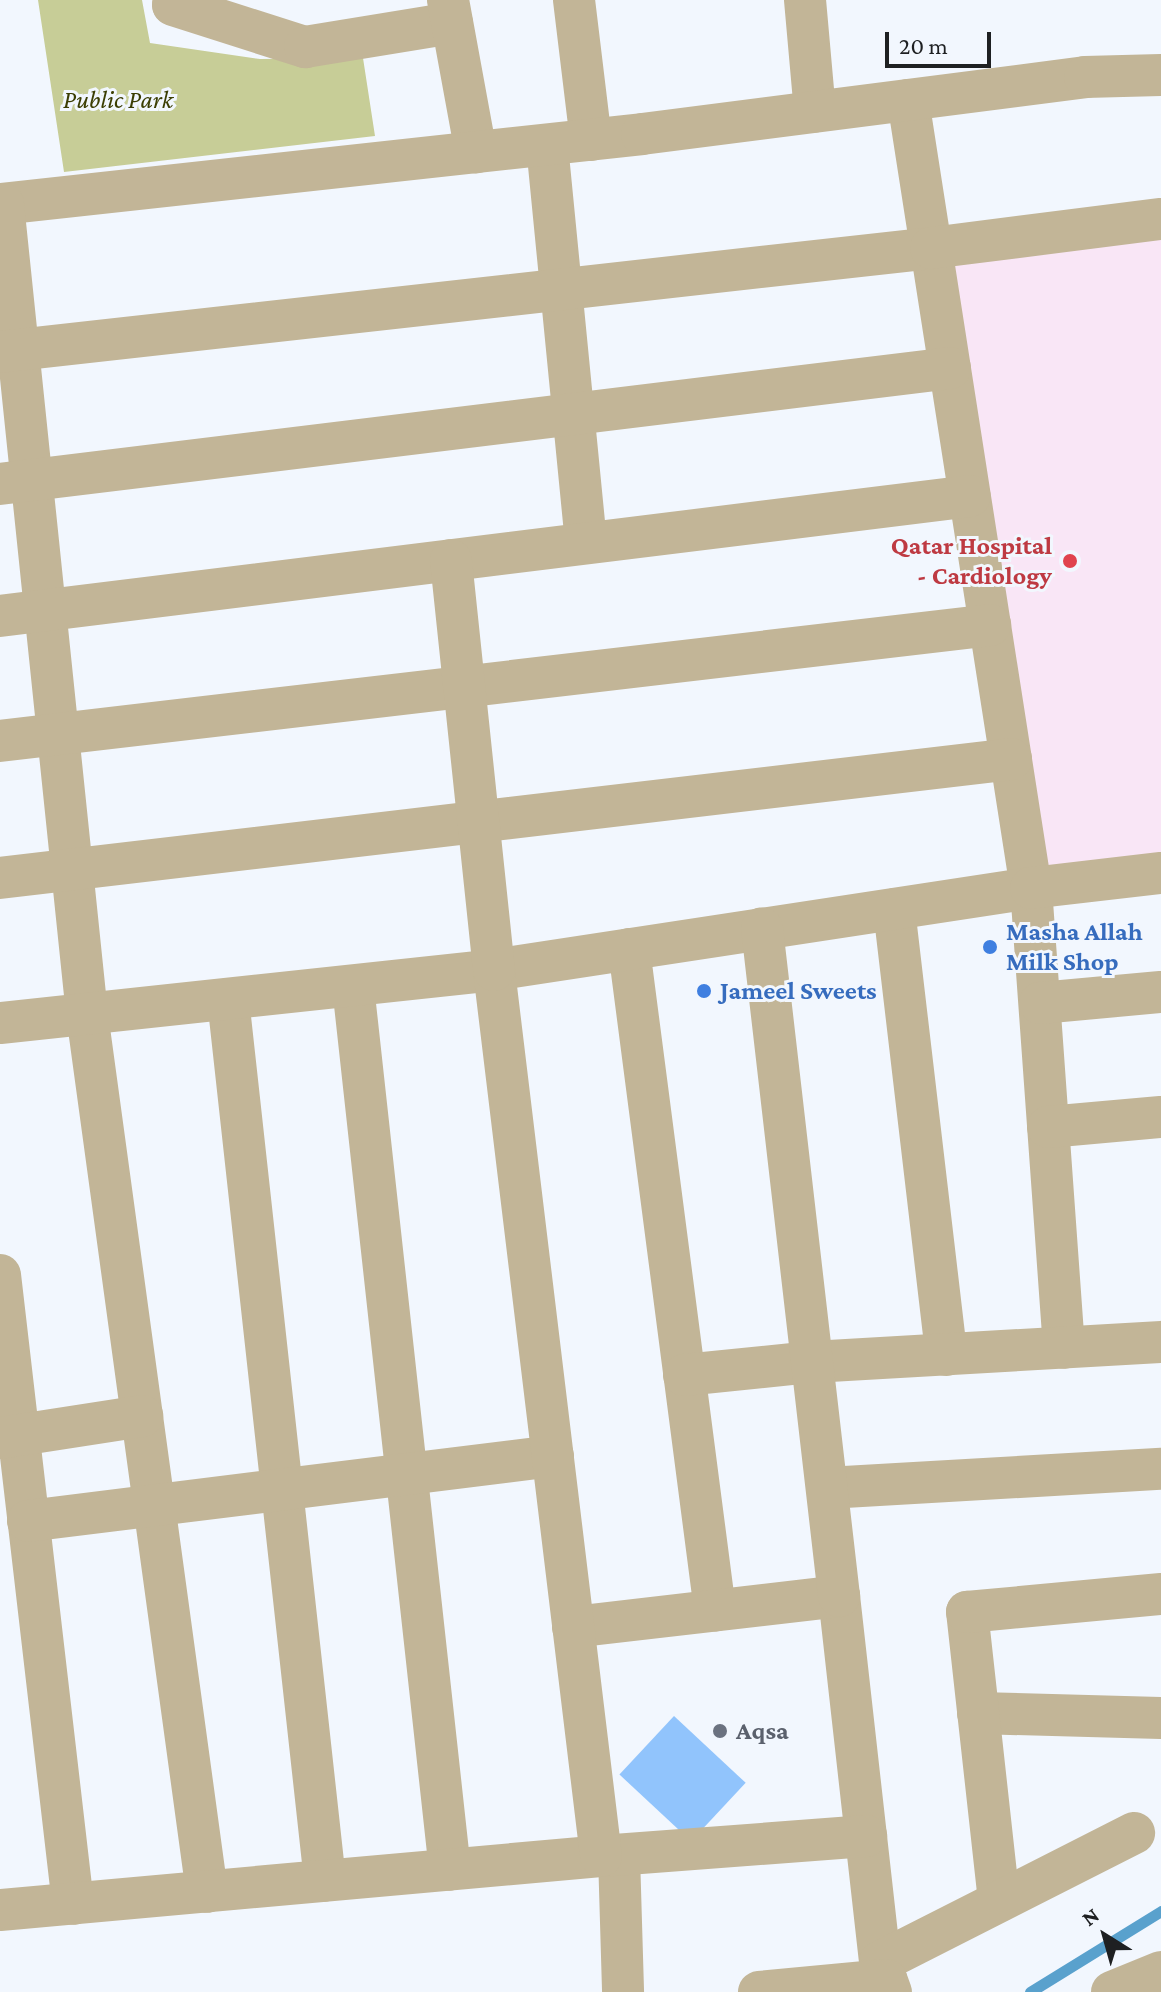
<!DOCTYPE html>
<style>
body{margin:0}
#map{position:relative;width:1161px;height:1992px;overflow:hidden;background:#f2f7fe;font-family:"Crimson Pro",serif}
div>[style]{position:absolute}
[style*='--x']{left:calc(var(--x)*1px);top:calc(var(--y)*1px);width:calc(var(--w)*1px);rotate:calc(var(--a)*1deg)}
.medical>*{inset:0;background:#f9e6f6}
.green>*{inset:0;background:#c7cd97}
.stream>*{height:11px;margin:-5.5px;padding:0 5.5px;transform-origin:5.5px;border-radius:5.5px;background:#59a1cd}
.building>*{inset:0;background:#91c4fc;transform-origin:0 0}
.minor>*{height:42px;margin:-21px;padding:0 21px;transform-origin:21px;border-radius:21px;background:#c2b597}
.dots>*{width:22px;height:22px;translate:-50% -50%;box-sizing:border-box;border:4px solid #f2f7fe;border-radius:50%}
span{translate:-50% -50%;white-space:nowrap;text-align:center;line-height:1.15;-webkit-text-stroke:6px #f2f7fe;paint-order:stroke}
.park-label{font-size:26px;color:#3b3e03;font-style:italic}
.health-label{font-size:26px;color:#be3a42;font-weight:700}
.right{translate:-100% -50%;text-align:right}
.shop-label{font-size:26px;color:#366cbe;font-weight:700}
.left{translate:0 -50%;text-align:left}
.worship-label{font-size:26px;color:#5b616d;font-weight:700}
.north{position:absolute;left:1065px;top:1896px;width:80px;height:80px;-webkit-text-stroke:6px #f2f7fe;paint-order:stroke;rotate:323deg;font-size:22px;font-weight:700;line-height:32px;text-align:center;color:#1e2022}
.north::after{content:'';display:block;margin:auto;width:28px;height:36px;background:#1e2022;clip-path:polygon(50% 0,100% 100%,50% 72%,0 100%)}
.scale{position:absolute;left:885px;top:32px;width:106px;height:36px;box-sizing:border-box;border:4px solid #1e2022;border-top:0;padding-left:10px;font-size:24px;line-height:28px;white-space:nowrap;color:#1e2022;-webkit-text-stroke:6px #f2f7fe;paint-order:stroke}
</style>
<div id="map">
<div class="medical">
<div style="clip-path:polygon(1161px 219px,1161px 873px,1031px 888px,931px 248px)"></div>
</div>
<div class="green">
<div style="clip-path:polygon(38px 0,142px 0,150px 43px,260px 59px,363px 58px,375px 136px,64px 172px)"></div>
</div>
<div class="stream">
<div style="--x:1030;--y:1992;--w:154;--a:-31.7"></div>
</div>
<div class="building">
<div style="left:674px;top:1716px;width:98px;height:80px;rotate:43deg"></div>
</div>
<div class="minor">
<div style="--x:175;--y:0;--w:5;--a:112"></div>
<div style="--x:173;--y:5;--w:139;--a:17.7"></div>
<div style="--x:305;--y:47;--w:149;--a:-9.3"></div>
<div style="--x:448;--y:0;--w:155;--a:79.6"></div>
<div style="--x:574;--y:0;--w:141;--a:83.1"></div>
<div style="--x:805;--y:0;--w:112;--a:84.9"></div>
<div style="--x:908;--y:100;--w:798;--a:81.13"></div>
<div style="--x:1031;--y:888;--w:461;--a:85.9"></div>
<div style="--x:547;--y:145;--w:400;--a:84.4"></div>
<div style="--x:0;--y:204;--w:646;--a:-6.22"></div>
<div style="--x:642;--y:134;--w:447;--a:-7.3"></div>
<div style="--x:1085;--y:77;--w:76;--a:-1.5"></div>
<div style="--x:3;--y:204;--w:814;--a:84.08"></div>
<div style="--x:87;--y:1014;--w:886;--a:82.22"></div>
<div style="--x:0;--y:352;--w:937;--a:-6.37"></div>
<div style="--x:931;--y:248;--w:232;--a:-7.2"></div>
<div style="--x:0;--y:484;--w:957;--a:-6.96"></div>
<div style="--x:0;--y:616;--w:977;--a:-7.05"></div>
<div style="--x:0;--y:741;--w:997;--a:-6.68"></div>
<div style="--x:0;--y:878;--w:1018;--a:-6.71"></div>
<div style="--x:894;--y:909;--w:449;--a:83.3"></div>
<div style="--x:629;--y:949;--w:667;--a:82.59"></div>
<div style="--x:353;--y:986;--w:889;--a:83.74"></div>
<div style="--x:228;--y:999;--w:887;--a:83.72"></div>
<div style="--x:1040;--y:1003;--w:121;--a:-5.2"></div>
<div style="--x:0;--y:1023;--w:497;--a:-6.1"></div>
<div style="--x:494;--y:970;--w:543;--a:-8.68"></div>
<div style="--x:1031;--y:888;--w:131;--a:-6.6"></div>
<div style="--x:1048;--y:1127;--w:113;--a:-5.1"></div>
<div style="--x:0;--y:1275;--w:633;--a:83.38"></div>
<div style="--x:684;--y:1375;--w:129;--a:-5.8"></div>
<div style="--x:812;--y:1362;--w:350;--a:-3.3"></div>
<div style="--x:0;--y:1438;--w:144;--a:-8.8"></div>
<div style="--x:827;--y:1488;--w:335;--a:-3.3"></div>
<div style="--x:28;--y:1521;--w:529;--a:-7.06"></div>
<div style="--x:839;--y:1596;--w:368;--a:83.6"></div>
<div style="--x:880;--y:1962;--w:32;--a:70"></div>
<div style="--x:573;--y:1627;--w:268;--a:-6.6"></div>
<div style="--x:839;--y:1596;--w:672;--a:-96.58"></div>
<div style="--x:978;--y:1713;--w:183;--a:1.6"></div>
<div style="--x:619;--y:1855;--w:137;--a:88.3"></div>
<div style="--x:601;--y:1856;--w:266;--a:-4.3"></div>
<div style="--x:999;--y:1901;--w:291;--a:-96.3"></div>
<div style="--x:967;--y:1612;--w:195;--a:-5.3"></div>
<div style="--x:0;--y:1910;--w:603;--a:-5.13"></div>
<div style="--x:601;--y:1856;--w:892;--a:-96.89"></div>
<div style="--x:494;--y:970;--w:412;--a:-96"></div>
<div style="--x:880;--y:1962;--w:285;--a:-26.9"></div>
<div style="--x:759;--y:1992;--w:128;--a:-5.4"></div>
<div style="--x:1112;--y:1992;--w:53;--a:-22.2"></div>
</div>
<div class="dots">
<div style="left:1070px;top:561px;background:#e0444e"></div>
<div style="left:990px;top:947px;background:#3f7fe0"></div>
<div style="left:704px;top:991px;background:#3f7fe0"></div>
<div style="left:720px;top:1731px;background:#6b7280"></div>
</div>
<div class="park-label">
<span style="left:118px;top:100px">Public Park</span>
</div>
<div class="health-label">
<span class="right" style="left:1052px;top:561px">Qatar Hospital<br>- Cardiology</span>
</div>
<div class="shop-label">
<span class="left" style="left:1006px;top:947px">Masha Allah<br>Milk Shop</span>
<span class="left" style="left:720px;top:991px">Jameel Sweets</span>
</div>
<div class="worship-label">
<span class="left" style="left:736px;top:1731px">Aqsa</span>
</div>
<div class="north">N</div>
<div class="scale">20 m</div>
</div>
